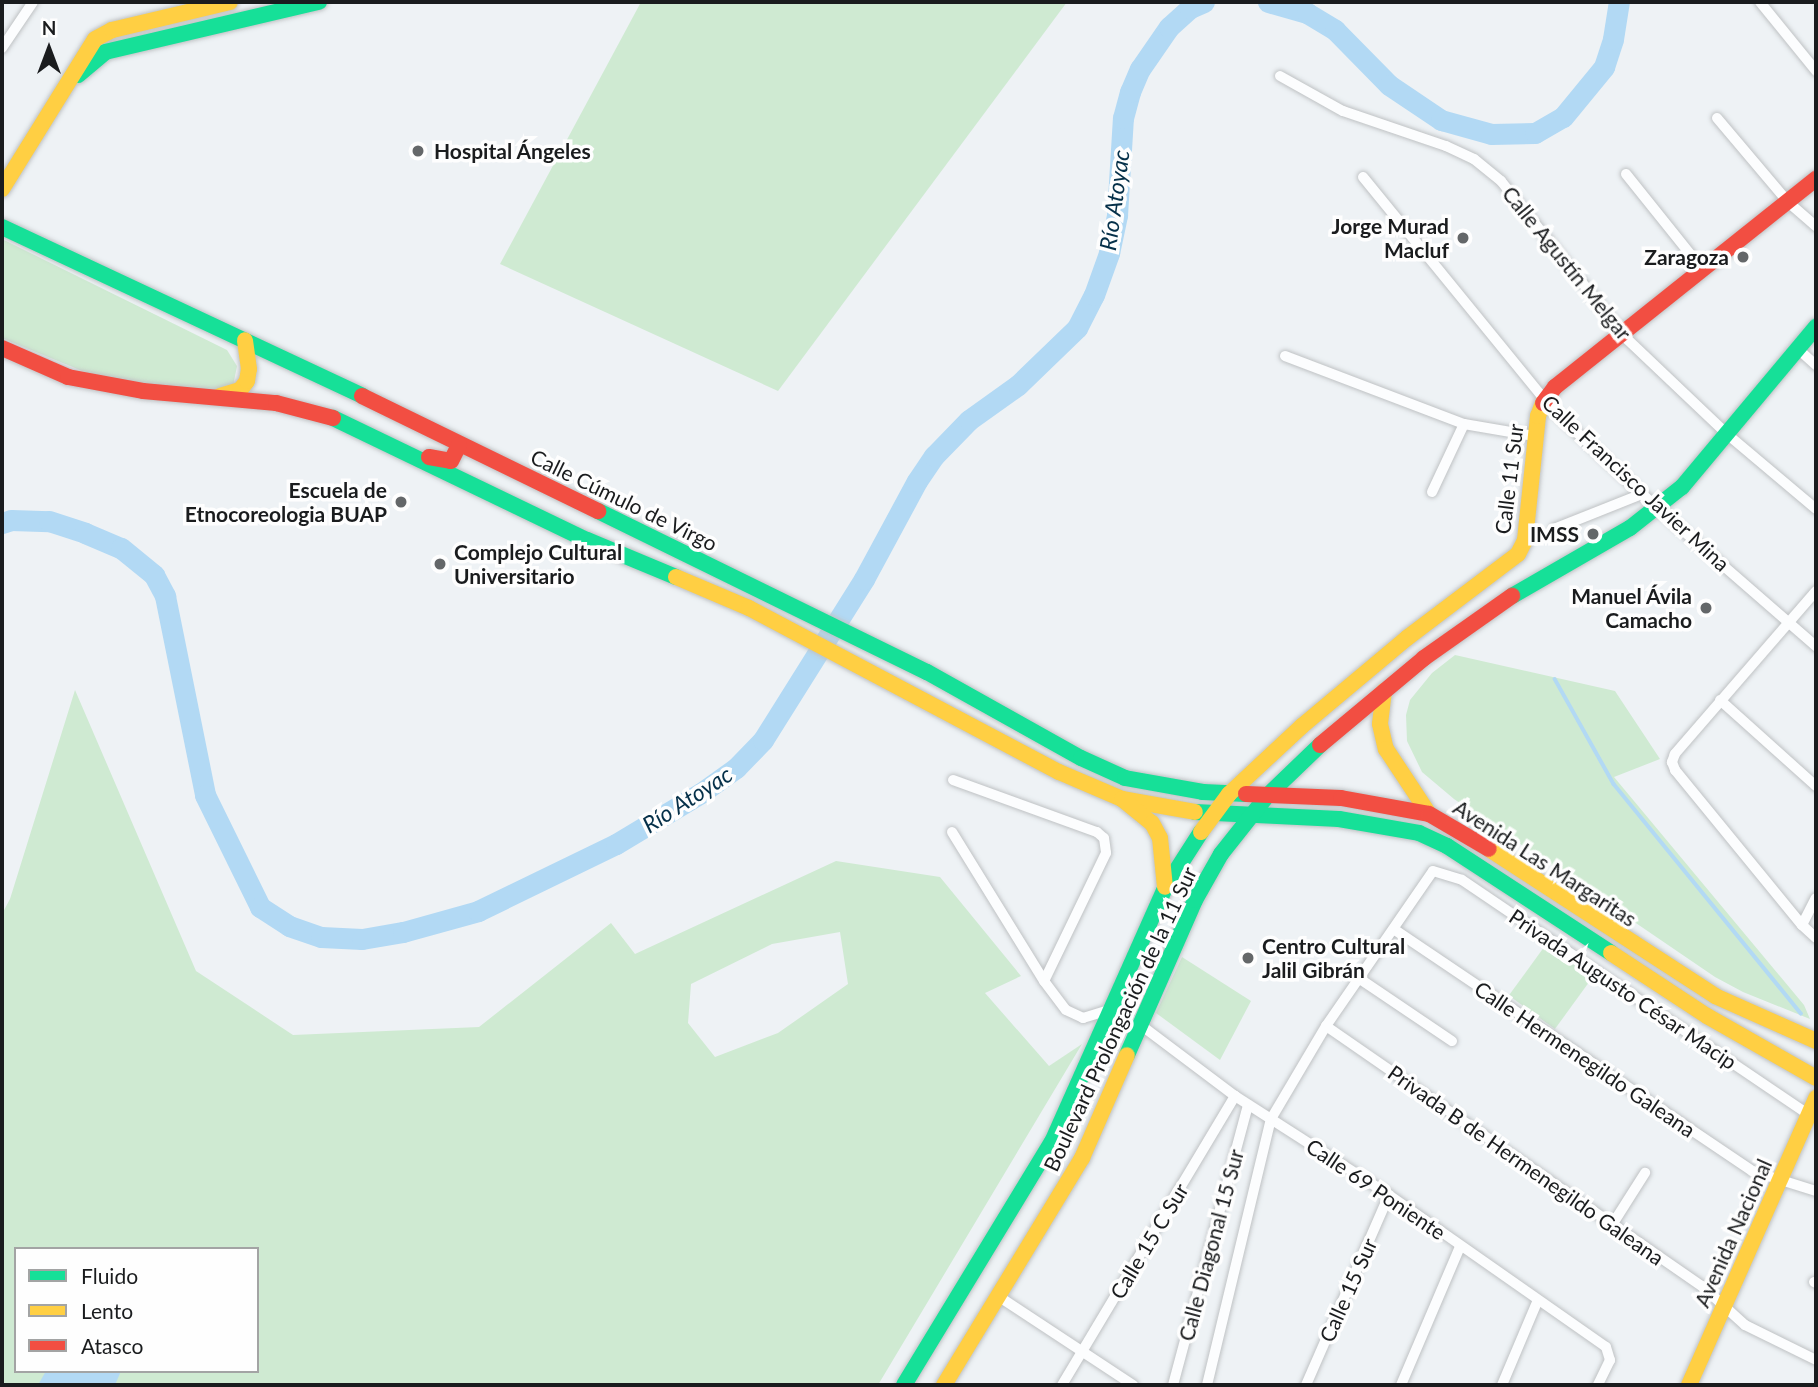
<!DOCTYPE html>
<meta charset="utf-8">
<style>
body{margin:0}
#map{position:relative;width:1818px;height:1387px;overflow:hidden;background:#eef2f5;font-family:Lato,sans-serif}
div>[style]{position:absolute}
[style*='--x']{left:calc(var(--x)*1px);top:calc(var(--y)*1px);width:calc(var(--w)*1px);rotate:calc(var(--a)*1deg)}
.green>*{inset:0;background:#cfead2;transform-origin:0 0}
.water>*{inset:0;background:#b2d9f4}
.stream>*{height:3.5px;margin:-1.75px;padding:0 1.75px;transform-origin:1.75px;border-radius:1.75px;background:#b2d9f4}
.river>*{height:21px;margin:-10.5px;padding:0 10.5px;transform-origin:10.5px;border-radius:10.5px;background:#b2d9f4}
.roads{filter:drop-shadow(0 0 2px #bfc2c4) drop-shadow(0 0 2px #bfc2c4)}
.street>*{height:10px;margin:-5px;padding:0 5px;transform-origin:5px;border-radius:5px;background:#fcfdfe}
.fast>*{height:16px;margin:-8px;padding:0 8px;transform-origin:8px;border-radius:8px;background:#16e098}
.slow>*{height:16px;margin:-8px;padding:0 8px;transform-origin:8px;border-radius:8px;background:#ffcf43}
.jam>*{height:16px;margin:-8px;padding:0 8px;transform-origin:8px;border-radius:8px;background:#f24e42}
.dots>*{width:19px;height:19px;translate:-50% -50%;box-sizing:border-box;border:4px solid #fefefe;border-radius:50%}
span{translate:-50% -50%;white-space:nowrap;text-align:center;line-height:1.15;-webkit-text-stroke:7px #fefefe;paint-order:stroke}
.poi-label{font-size:21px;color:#1a1c1e;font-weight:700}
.left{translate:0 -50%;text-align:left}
.right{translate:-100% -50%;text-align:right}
.street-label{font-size:21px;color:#1a1c1e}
.water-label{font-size:23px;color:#053049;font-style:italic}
.frame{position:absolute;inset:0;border:4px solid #1a1c1e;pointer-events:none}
.legend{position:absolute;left:14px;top:1247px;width:245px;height:126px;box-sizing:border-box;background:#fefefe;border:2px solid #a3a4a4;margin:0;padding:9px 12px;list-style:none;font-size:21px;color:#1a1c1e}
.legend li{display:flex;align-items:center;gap:14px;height:35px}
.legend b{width:35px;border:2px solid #a3a4a4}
.north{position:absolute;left:14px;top:14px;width:70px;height:70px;-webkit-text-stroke:5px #fefefe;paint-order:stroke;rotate:0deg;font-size:19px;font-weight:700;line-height:28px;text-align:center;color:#1a1c1e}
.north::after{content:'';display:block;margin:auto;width:24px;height:32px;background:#1a1c1e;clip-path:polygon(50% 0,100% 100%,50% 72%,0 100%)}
</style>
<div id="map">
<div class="green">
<div style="clip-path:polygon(641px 2px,1067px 2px,778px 391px,500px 264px)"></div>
<div style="clip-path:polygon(2px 239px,227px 350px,237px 366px,233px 386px,217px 392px,181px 390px,92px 375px,2px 338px)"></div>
<div style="clip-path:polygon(1455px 655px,1615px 691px,1660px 759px,1614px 777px,1804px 1005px,1810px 1019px,1743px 992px,1715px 977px,1454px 799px,1422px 772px,1407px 741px,1406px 715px,1410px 700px,1432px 673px)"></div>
<div style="clip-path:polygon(evenodd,75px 690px,196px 971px,293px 1035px,479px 1027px,611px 923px,635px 954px,836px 861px,940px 877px,1021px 976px,985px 993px,1049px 1066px,1082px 1044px,878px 1385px,2px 1385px,2px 914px,10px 899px,75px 690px,840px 932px,848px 984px,778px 1033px,715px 1057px,688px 1023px,691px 984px,772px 944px,840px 932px,75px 690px,16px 1249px,257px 1249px,257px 1371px,16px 1371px,16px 1249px)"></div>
<div style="left:1547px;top:943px;width:57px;height:65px;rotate:36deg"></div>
<div style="clip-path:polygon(1182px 957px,1251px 1001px,1220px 1060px,1156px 1013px)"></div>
</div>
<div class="water">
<div style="clip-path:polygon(46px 1371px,121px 1371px,115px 1385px,38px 1385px)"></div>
</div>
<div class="stream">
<div style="--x:1555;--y:679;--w:120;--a:60.7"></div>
<div style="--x:1614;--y:784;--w:296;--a:50.8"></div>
</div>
<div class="river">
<div style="--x:1268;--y:2;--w:41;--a:15.8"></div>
<div style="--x:1307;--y:13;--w:33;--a:31"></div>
<div style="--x:1335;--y:30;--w:77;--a:45.5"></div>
<div style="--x:1389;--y:85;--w:63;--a:33.9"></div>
<div style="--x:1441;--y:120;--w:52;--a:15.6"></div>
<div style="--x:1491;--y:134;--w:44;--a:-1.3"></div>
<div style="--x:1535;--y:133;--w:32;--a:-30"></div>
<div style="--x:1563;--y:117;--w:65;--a:-50.6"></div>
<div style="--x:1604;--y:67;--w:29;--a:-72"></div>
<div style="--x:1613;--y:39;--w:37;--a:-81"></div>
<div style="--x:2;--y:523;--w:9;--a:-18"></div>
<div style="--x:11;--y:520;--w:38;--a:2"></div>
<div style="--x:49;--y:521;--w:38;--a:18"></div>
<div style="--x:85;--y:533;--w:39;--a:23"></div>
<div style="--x:121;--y:548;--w:43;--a:39.3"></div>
<div style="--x:154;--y:575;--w:24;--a:62"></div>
<div style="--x:165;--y:596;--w:203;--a:78.6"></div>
<div style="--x:205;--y:795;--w:125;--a:63.8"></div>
<div style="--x:260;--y:907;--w:35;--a:33"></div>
<div style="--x:289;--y:926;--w:34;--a:19"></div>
<div style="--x:321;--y:937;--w:41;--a:2.8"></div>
<div style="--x:362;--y:939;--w:42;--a:-9.7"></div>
<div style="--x:403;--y:932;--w:78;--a:-15.6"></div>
<div style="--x:478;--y:911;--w:153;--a:-25.9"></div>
<div style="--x:616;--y:844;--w:99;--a:-31"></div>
<div style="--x:701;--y:793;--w:43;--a:-35.5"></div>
<div style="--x:736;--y:768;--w:39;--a:-46"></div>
<div style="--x:763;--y:740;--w:190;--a:-57.9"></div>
<div style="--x:864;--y:579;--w:111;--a:-61.6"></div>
<div style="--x:917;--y:481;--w:30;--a:-56"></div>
<div style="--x:934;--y:456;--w:50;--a:-45.8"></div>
<div style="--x:969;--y:420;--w:60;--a:-35.5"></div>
<div style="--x:1018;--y:385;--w:82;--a:-44"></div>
<div style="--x:1077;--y:328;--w:37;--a:-63"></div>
<div style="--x:1094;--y:295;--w:45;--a:-70.3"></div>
<div style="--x:1109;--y:253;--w:39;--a:-78"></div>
<div style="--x:1117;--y:215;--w:97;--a:-86.5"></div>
<div style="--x:1123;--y:118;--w:27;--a:-75"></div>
<div style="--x:1130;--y:92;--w:25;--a:-67"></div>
<div style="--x:1140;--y:69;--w:51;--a:-55.4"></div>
<div style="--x:1169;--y:27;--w:28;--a:-42"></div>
<div style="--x:1190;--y:8;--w:15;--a:-23"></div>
</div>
<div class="roads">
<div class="street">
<div style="--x:1760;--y:2;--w:89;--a:50.9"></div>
<div style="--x:2;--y:48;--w:55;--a:-56"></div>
<div style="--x:1280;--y:76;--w:72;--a:29.1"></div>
<div style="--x:1343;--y:111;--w:109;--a:18.8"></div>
<div style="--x:1446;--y:146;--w:31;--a:25"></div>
<div style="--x:1474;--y:159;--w:35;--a:39"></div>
<div style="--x:1501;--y:181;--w:203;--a:51.4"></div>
<div style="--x:1628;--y:340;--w:137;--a:43.5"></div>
<div style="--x:1727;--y:434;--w:116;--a:40.1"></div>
<div style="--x:1717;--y:118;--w:110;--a:49.8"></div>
<div style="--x:1788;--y:202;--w:37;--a:41"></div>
<div style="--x:1626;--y:174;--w:122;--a:51.3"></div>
<div style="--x:1363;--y:177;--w:299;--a:50.8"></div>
<div style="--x:1552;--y:409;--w:144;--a:43.3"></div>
<div style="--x:1657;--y:508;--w:211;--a:41"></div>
<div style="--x:1798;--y:349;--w:24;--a:42"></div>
<div style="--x:1285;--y:356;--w:191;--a:20.8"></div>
<div style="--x:1464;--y:424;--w:71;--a:9.7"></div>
<div style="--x:1432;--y:492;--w:75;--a:-64.8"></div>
<div style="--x:1554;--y:529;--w:95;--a:-21.7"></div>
<div style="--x:1816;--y:591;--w:216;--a:130.9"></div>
<div style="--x:1675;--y:754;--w:9;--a:111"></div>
<div style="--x:1672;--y:762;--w:9;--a:69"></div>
<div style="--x:1675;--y:770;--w:200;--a:50.7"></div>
<div style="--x:1802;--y:925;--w:19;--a:43"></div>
<div style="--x:1720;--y:700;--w:129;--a:41.9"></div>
<div style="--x:953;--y:780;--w:153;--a:19.9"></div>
<div style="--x:1097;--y:832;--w:9;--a:41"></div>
<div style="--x:1104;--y:838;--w:15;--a:82"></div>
<div style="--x:1106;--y:853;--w:142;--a:115.8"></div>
<div style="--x:952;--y:832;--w:175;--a:58.3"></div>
<div style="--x:1044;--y:981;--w:36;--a:53"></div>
<div style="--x:1066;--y:1010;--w:19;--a:25"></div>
<div style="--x:1083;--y:1018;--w:28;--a:-17"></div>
<div style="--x:1802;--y:925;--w:30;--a:-63"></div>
<div style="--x:1395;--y:930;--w:431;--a:34"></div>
<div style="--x:1752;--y:1171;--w:67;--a:17.4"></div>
<div style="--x:1360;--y:979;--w:111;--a:34"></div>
<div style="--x:1142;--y:1026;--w:116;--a:37"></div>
<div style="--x:1235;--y:1096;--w:183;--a:32.7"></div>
<div style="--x:1389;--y:1195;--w:265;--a:35"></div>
<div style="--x:1606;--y:1347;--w:14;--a:73"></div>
<div style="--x:1610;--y:1360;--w:28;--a:116"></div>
<div style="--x:1326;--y:1026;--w:457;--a:34.7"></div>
<div style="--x:1702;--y:1286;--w:58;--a:42.2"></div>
<div style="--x:1745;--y:1325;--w:79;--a:26.2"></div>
<div style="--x:1612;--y:1225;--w:62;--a:-57.6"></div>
<div style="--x:1814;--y:1282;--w:2;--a:27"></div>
<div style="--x:998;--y:1296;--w:162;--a:33.4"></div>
<div style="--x:1062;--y:1385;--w:337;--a:-59.1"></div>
<div style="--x:1173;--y:1385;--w:290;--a:-75"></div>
<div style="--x:1207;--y:1385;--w:274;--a:-76.5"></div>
<div style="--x:1271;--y:1119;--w:108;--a:-59.4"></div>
<div style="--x:1326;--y:1026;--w:188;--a:-55.4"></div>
<div style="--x:1433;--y:871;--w:30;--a:17"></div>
<div style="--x:1462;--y:880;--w:419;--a:34.1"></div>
<div style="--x:1306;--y:1385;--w:207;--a:-66.4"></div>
<div style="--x:1401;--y:1385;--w:150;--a:-66.9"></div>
<div style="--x:1502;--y:1385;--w:90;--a:-67.1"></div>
</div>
<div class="fast">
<div style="--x:78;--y:75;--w:35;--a:-40"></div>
<div style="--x:105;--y:52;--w:220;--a:-13.2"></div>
<div style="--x:2;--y:227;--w:398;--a:25.1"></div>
<div style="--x:333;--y:418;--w:282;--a:25.7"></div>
<div style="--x:587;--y:540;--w:96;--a:22.6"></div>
<div style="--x:598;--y:511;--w:366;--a:26.1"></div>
<div style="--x:927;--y:672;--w:176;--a:29.2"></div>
<div style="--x:1081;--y:758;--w:48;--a:24.4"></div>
<div style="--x:1125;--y:778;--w:79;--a:10.2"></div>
<div style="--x:1203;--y:792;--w:43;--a:2.7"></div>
<div style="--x:1512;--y:596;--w:136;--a:-30"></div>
<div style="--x:1630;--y:528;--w:66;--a:-38.3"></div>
<div style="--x:1682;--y:487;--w:209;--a:-50.1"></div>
<div style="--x:1195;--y:812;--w:144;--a:2.8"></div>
<div style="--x:1339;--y:819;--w:81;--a:9.9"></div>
<div style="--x:1419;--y:833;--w:31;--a:25"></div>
<div style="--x:1447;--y:846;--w:196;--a:33.1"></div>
<div style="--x:1127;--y:1055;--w:169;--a:-66.3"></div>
<div style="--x:1195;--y:900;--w:53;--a:-60.5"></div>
<div style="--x:1221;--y:854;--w:74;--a:-51.6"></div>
<div style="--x:1267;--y:796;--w:74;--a:-43.9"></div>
<div style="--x:904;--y:1385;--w:285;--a:-58.7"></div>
<div style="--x:1052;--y:1142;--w:278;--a:-66"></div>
<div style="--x:1165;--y:888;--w:67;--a:-57.3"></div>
</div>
<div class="slow">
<div style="--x:2;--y:189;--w:176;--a:-58.2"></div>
<div style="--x:95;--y:39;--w:19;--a:-28"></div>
<div style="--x:112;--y:30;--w:121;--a:-13.3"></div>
<div style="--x:220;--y:396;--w:21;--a:-17"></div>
<div style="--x:240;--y:390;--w:11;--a:-52"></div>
<div style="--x:247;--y:381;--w:12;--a:-81"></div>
<div style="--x:249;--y:369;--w:29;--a:-98"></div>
<div style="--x:676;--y:577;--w:79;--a:23"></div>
<div style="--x:749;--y:608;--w:351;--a:27.9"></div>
<div style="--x:1059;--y:772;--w:69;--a:23.2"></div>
<div style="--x:1122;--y:799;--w:74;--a:10.1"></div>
<div style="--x:1384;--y:691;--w:33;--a:97"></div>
<div style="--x:1380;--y:724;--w:26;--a:77"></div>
<div style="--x:1386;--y:749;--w:78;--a:56.5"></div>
<div style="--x:1122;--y:799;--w:38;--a:39"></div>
<div style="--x:1152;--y:823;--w:17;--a:62"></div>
<div style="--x:1160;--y:838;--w:49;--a:84.2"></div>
<div style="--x:1201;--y:832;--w:47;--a:-53.6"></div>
<div style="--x:1229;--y:794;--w:100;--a:-43"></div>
<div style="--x:1302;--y:726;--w:137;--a:-40"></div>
<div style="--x:1407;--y:638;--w:139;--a:-37.1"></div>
<div style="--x:1518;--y:554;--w:16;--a:-63"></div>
<div style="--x:1525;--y:540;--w:125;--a:-84"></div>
<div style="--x:1538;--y:416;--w:14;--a:-69"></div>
<div style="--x:1489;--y:849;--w:270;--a:33"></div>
<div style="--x:1715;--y:996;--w:111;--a:24"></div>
<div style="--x:1611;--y:953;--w:115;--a:33.3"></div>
<div style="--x:1707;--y:1016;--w:125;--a:29.6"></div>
<div style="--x:944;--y:1385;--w:266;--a:-58.7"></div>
<div style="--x:1082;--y:1158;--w:112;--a:-66.4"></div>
<div style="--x:1689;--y:1385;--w:314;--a:-66.1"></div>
</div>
<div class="jam">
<div style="--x:2;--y:348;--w:72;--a:23.7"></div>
<div style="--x:68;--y:377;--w:76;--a:10.6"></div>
<div style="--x:143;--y:391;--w:134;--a:5.2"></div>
<div style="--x:276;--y:403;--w:59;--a:14.7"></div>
<div style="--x:362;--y:396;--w:263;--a:26"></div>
<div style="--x:1543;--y:403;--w:20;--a:-53"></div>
<div style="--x:1555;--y:387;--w:334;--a:-38.6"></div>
<div style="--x:429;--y:457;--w:22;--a:10"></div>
<div style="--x:451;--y:461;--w:18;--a:-63"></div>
<div style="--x:1320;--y:745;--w:136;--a:-39.9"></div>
<div style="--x:1424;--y:658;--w:108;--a:-35.2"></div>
<div style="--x:1246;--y:794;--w:95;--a:2.4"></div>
<div style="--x:1341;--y:798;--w:89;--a:10.3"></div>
<div style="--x:1429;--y:814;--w:69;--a:30.3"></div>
</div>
</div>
<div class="dots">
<div style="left:418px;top:151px;background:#646769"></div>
<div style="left:1463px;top:238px;background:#646769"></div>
<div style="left:1743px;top:257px;background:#646769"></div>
<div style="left:401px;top:502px;background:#646769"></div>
<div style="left:1593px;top:534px;background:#646769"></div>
<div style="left:440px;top:564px;background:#646769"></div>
<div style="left:1706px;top:608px;background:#646769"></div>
<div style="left:1248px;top:958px;background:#646769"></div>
</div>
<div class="poi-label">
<span class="left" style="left:434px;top:151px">Hospital Ángeles</span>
<span class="right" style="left:1449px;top:238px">Jorge Murad<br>Macluf</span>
<span class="right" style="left:1729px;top:257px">Zaragoza</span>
<span class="right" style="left:387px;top:502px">Escuela de<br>Etnocoreologia BUAP</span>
<span class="right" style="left:1579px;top:534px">IMSS</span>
<span class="left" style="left:454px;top:564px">Complejo Cultural<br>Universitario</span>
<span class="right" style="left:1692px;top:608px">Manuel Ávila<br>Camacho</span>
<span class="left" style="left:1262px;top:958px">Centro Cultural<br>Jalil Gibrán</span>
</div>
<div class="street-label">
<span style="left:1567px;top:263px;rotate:51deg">Calle Agustín Melgar</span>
<span style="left:1509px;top:479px;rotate:-83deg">Calle 11 Sur</span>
<span style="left:1636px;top:483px;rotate:43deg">Calle Francisco Javier Mina</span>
<span style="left:624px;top:500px;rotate:26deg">Calle Cúmulo de Virgo</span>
<span style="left:1545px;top:863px;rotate:33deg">Avenida Las Margaritas</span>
<span style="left:1623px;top:989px;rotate:34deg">Privada Augusto César Macip</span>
<span style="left:1120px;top:1019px;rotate:-65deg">Boulevard Prolongación de la 11 Sur</span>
<span style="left:1585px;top:1059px;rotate:34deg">Calle Hermenegildo Galeana</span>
<span style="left:1526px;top:1165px;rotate:35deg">Privada B de Hermenegildo Galeana</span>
<span style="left:1376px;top:1189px;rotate:34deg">Calle 69 Poniente</span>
<span style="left:1733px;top:1233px;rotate:-66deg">Avenida Nacional</span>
<span style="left:1149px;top:1241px;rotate:-59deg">Calle 15 C Sur</span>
<span style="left:1211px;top:1245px;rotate:-75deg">Calle Diagonal 15 Sur</span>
<span style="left:1348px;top:1290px;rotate:-66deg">Calle 15 Sur</span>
</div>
<div class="water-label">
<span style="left:1114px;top:200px;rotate:-82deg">Río Atoyac</span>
<span style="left:687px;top:799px;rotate:-33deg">Río Atoyac</span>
</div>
<div class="frame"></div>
<ul class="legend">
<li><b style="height:9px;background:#16e098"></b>Fluido</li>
<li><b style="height:9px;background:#ffcf43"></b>Lento</li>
<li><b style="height:9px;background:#f24e42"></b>Atasco</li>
</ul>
<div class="north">N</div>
</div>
